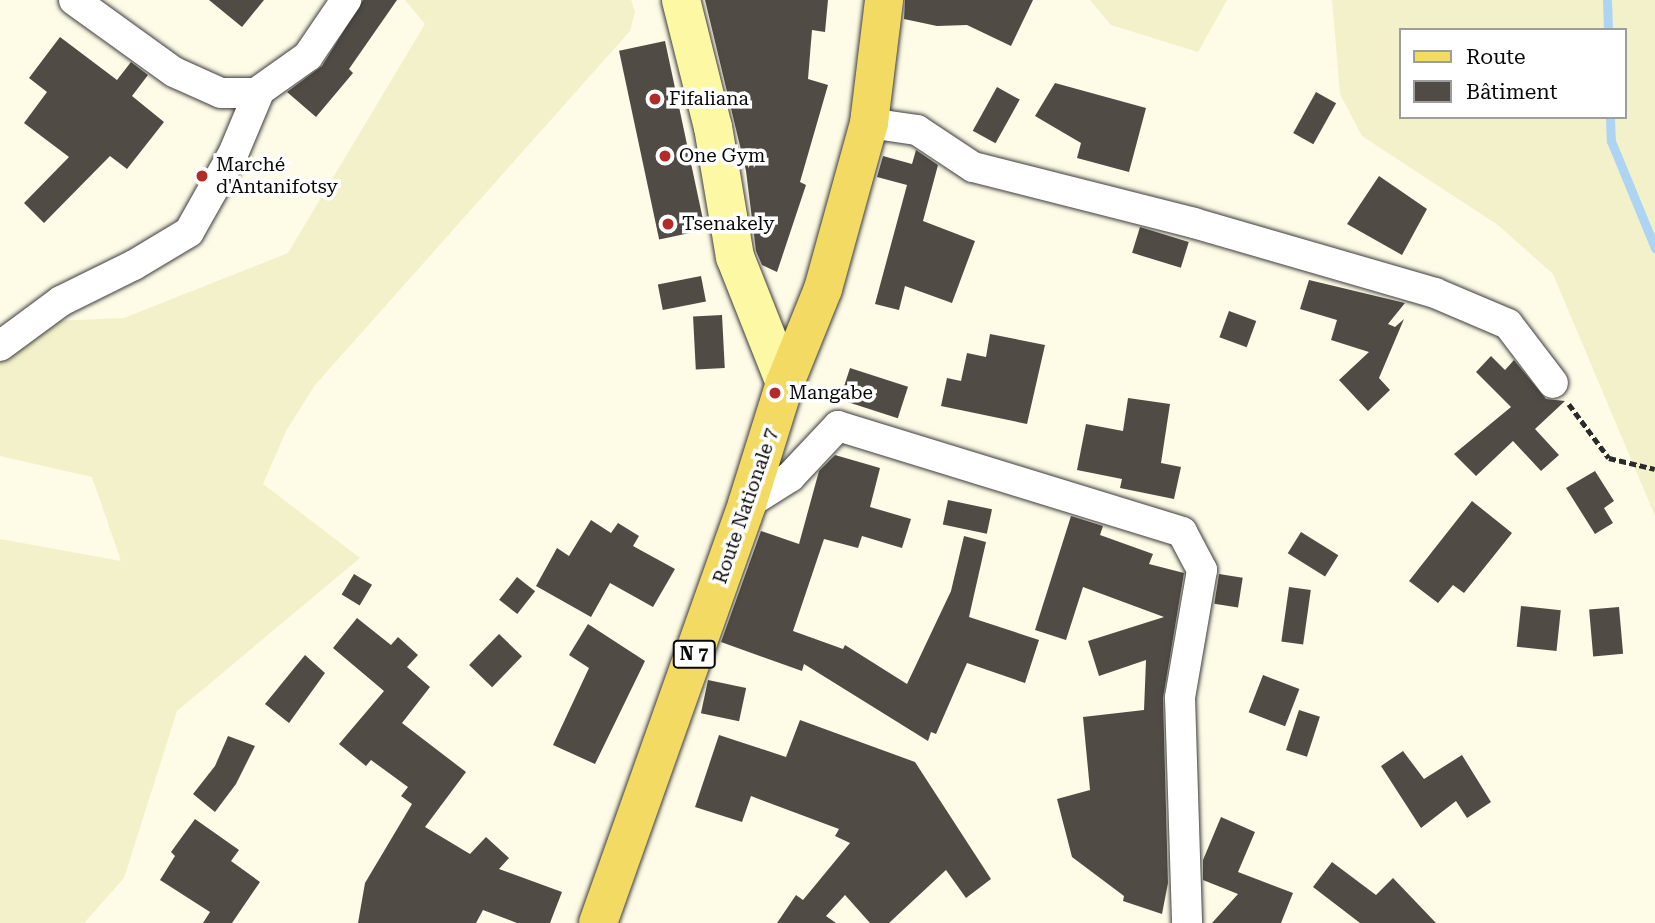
<!DOCTYPE html>
<meta charset="utf-8">
<style>
body{margin:0}
#map{position:relative;width:1655px;height:923px;overflow:hidden;background:#fefbe7;font-family:"Roboto Serif",serif}
div>[style]{position:absolute}
[style*='--x']{left:calc(var(--x)*1px);top:calc(var(--y)*1px);width:calc(var(--w)*1px);rotate:calc(var(--a)*1deg)}
.farmland>*{inset:0;background:#f2f1c9}
.stream>*{height:9px;margin:-4.5px;padding:0 4.5px;transform-origin:4.5px;border-radius:4.5px;background:#aed4f3}
.building>*{inset:0;background:#514b46;transform-origin:0 0}
.path>*{height:4.5px;margin-top:-2.25px;transform-origin:0;background:repeating-linear-gradient(90deg,#2b2b2b 0 7px,transparent 0 10.5px)}
.roads{filter:drop-shadow(0 0 2px #3c3c3c) drop-shadow(0 0 2px #3c3c3c)}
.street>*{height:30px;margin:-15px;padding:0 15px;transform-origin:15px;border-radius:15px;background:#fff}
.secondary>*{height:38px;margin:-19px;padding:0 19px;transform-origin:19px;border-radius:19px;background:#fcf8a4}
.primary>*{height:38px;margin:-19px;padding:0 19px;transform-origin:19px;border-radius:19px;background:#f3da62}
.dots>*{width:19px;height:19px;translate:-50% -50%;box-sizing:border-box;border:4px solid #fff;border-radius:50%}
span{translate:-50% -50%;white-space:nowrap;text-align:center;line-height:1.15;-webkit-text-stroke:7px #fff;paint-order:stroke}
.shield-label span{padding:2px 5px;background:#fff;border:2px solid;border-radius:5px;-webkit-text-stroke-width:0}
.shield-label{font-size:18px;color:#090909;font-weight:700}
.poi-label{font-size:19px;color:#090909}
.left{translate:0 -50%;text-align:left}
.street-label{font-size:19px;color:#090909}
.legend{position:absolute;left:1399px;top:28px;width:228px;height:91px;box-sizing:border-box;background:#fff;border:2px solid #9d9d9d;margin:0;padding:9px 12px;list-style:none;font-size:21px;color:#090909}
.legend li{display:flex;align-items:center;gap:14px;height:35px}
.legend b{width:35px;border:2px solid #9d9d9d}
</style>
<div id="map">
<div class="farmland">
<div style="clip-path:polygon(405px 0,631px 0,635px 12px,630px 31px,315px 385px,286px 431px,263px 484px,360px 558px,177px 711px,124px 878px,84px 923px,0 923px,0 539px,121px 561px,92px 477px,0 456px,0 354px,53px 321px,124px 318px,288px 253px,425px 24px)"></div>
<div style="clip-path:polygon(1090px 0,1227px 0,1198px 52px,1111px 25px)"></div>
<div style="clip-path:polygon(evenodd,1332px 0,1655px 0,1655px 516px,1553px 274px,1498px 225px,1362px 136px,1340px 94px,1332px 0,1401px 30px,1625px 30px,1625px 117px,1401px 117px,1401px 30px)"></div>
</div>
<div class="stream">
<div style="--x:1607;--y:0;--w:30;--a:88"></div>
<div style="--x:1610;--y:117;--w:24;--a:88"></div>
<div style="--x:1611;--y:141;--w:116;--a:67.6"></div>
</div>
<div class="building">
<div style="clip-path:polygon(209px 0,264px 0,242px 27px)"></div>
<div style="clip-path:polygon(363px 0,397px 0,349px 69px,353px 73px,316px 117px,287px 92px,322px 66px)"></div>
<div style="clip-path:polygon(705px 0,828px 0,825px 32px,812px 30px,808px 79px,828px 85px,800px 182px,806px 185px,777px 272px,762px 265px,756px 251px,746px 171px)"></div>
<div style="clip-path:polygon(905px 0,1033px 0,1011px 46px,967px 25px,937px 26px,904px 19px)"></div>
<div style="clip-path:polygon(60px 37px,117px 80px,131px 62px,148px 75px,132px 96px,164px 122px,127px 169px,110px 156px,44px 223px,24px 203px,69px 157px,24px 123px,47px 92px,29px 78px)"></div>
<div style="left:665px;top:41px;width:193px;height:47px;rotate:78deg"></div>
<div style="clip-path:polygon(1055px 83px,1146px 108px,1129px 172px,1077px 158px,1081px 143px,1035px 116px)"></div>
<div style="left:997px;top:87px;width:26px;height:50px;rotate:29deg"></div>
<div style="left:1316px;top:92px;width:23px;height:47px;rotate:29deg"></div>
<div style="clip-path:polygon(916px 150px,938px 165px,923px 221px,975px 241px,952px 303px,905px 286px,899px 310px,875px 304px,907px 185px,877px 177px,883px 156px,912px 164px)"></div>
<div style="clip-path:polygon(1379px 176px,1427px 209px,1402px 255px,1347px 224px)"></div>
<div style="left:1140px;top:227px;width:51px;height:27px;rotate:17deg"></div>
<div style="left:701px;top:276px;width:26px;height:44px;rotate:79deg"></div>
<div style="clip-path:polygon(1309px 280px,1405px 303px,1388px 324px,1395px 327px,1404px 319px,1379px 378px,1390px 390px,1368px 411px,1339px 380px,1369px 352px,1331px 340px,1337px 320px,1300px 309px)"></div>
<div style="left:1229px;top:311px;width:29px;height:28px;rotate:20deg"></div>
<div style="left:722px;top:315px;width:53px;height:29px;rotate:87deg"></div>
<div style="clip-path:polygon(990px 334px,1045px 345px,1027px 424px,941px 406px,947px 378px,961px 381px,967px 353px,986px 357px)"></div>
<div style="clip-path:polygon(1491px 356px,1505px 370px,1514px 360px,1546px 399px,1565px 401px,1535px 429px,1559px 455px,1541px 471px,1513px 441px,1476px 476px,1454px 454px,1511px 407px,1476px 372px)"></div>
<div style="left:850px;top:368px;width:61px;height:33px;rotate:18deg"></div>
<div style="clip-path:polygon(1128px 398px,1170px 404px,1161px 463px,1181px 467px,1174px 499px,1120px 488px,1122px 479px,1077px 470px,1086px 424px,1123px 431px)"></div>
<div style="clip-path:polygon(835px 455px,880px 468px,870px 507px,911px 519px,902px 548px,862px 536px,858px 548px,824px 539px,793px 631px,843px 649px,845px 645px,907px 684px,951px 591px,964px 536px,986px 542px,969px 617px,1039px 640px,1025px 683px,967px 663px,936px 734px,931px 732px,928px 741px,804px 664px,802px 671px,721px 642px,761px 531px,799px 544px,819px 471px)"></div>
<div style="clip-path:polygon(1595px 471px,1614px 501px,1604px 508px,1613px 523px,1595px 534px,1566px 488px)"></div>
<div style="left:948px;top:500px;width:45px;height:25px;rotate:12deg"></div>
<div style="clip-path:polygon(1472px 501px,1512px 533px,1464px 593px,1453px 585px,1438px 603px,1409px 581px)"></div>
<div style="clip-path:polygon(1071px 516px,1103px 526px,1100px 535px,1153px 554px,1149px 564px,1184px 573px,1163px 698px,1168px 883px,1162px 914px,1123px 901px,1124px 896px,1072px 857px,1057px 799px,1090px 790px,1083px 717px,1144px 710px,1146px 660px,1099px 676px,1088px 641px,1164px 617px,1083px 587px,1066px 640px,1035px 630px)"></div>
<div style="clip-path:polygon(591px 520px,611px 533px,618px 523px,639px 536px,633px 546px,675px 569px,653px 607px,610px 583px,591px 617px,536px 586px,557px 548px,569px 556px)"></div>
<div style="left:1301px;top:532px;width:44px;height:25px;rotate:32deg"></div>
<div style="left:354px;top:574px;width:21px;height:24px;rotate:31deg"></div>
<div style="left:1219px;top:574px;width:24px;height:30px;rotate:9deg"></div>
<div style="left:517px;top:577px;width:23px;height:29px;rotate:38deg"></div>
<div style="left:1289px;top:587px;width:22px;height:55px;rotate:8deg"></div>
<div style="left:1521px;top:606px;width:40px;height:41px;rotate:6deg"></div>
<div style="left:1619px;top:607px;width:47px;height:30px;rotate:85deg"></div>
<div style="clip-path:polygon(357px 618px,391px 645px,398px 637px,418px 655px,407px 667px,430px 687px,402px 723px,466px 772px,425px 827px,470px 854px,486px 837px,509px 858px,499px 869px,562px 892px,550px 923px,517px 923px,483px 910px,476px 923px,358px 923px,365px 883px,412px 804px,401px 796px,408px 787px,371px 760px,366px 766px,339px 744px,384px 691px,333px 648px)"></div>
<div style="clip-path:polygon(588px 624px,645px 661px,595px 764px,553px 745px,589px 668px,569px 655px)"></div>
<div style="left:499px;top:634px;width:32px;height:43px;rotate:44deg"></div>
<div style="clip-path:polygon(305px 655px,325px 673px,289px 723px,265px 704px)"></div>
<div style="left:1263px;top:675px;width:39px;height:40px;rotate:21deg"></div>
<div style="left:708px;top:680px;width:39px;height:34px;rotate:12deg"></div>
<div style="left:1299px;top:710px;width:22px;height:42px;rotate:18deg"></div>
<div style="clip-path:polygon(800px 720px,915px 762px,991px 879px,966px 898px,946px 870px,889px 923px,870px 923px,845px 895px,826px 916px,836px 923px,777px 923px,796px 895px,803px 900px,850px 843px,835px 836px,839px 829px,751px 796px,742px 822px,695px 807px,719px 735px,786px 757px)"></div>
<div style="clip-path:polygon(228px 736px,255px 746px,236px 784px,215px 812px,193px 794px,215px 766px)"></div>
<div style="clip-path:polygon(1403px 751px,1424px 779px,1462px 755px,1491px 802px,1467px 818px,1456px 801px,1421px 828px,1381px 766px)"></div>
<div style="clip-path:polygon(1221px 817px,1255px 832px,1238px 872px,1293px 893px,1281px 923px,1212px 923px,1238px 894px,1203px 880px,1203px 860px)"></div>
<div style="clip-path:polygon(195px 819px,239px 850px,231px 861px,260px 882px,232px 923px,203px 923px,210px 912px,160px 880px,175px 856px,171px 852px)"></div>
<div style="clip-path:polygon(1332px 862px,1376px 895px,1393px 878px,1436px 923px,1360px 923px,1313px 887px)"></div>
</div>
<div class="path">
<div style="--x:1569;--y:404;--w:67;--a:53.5"></div>
<div style="--x:1609;--y:458;--w:47;--a:13.4"></div>
</div>
<div class="roads">
<div class="street">
<div style="--x:74;--y:0;--w:123;--a:35.8"></div>
<div style="--x:174;--y:72;--w:51;--a:24.1"></div>
<div style="--x:221;--y:93;--w:35;--a:0"></div>
<div style="--x:256;--y:93;--w:64;--a:-35.4"></div>
<div style="--x:308;--y:56;--w:68;--a:-55.8"></div>
<div style="--x:869;--y:123;--w:49;--a:8.3"></div>
<div style="--x:917;--y:130;--w:67;--a:33.5"></div>
<div style="--x:973;--y:167;--w:228;--a:14.2"></div>
<div style="--x:1194;--y:223;--w:251;--a:16.2"></div>
<div style="--x:1435;--y:293;--w:79;--a:23"></div>
<div style="--x:1508;--y:324;--w:74;--a:52.7"></div>
<div style="--x:0;--y:346;--w:76;--a:-36.4"></div>
<div style="--x:61;--y:301;--w:81;--a:-26.3"></div>
<div style="--x:134;--y:265;--w:64;--a:-31"></div>
<div style="--x:189;--y:232;--w:90;--a:-60.6"></div>
<div style="--x:233;--y:154;--w:67;--a:-67.2"></div>
<div style="--x:747;--y:504;--w:51;--a:-32.1"></div>
<div style="--x:790;--y:477;--w:70;--a:-46.7"></div>
<div style="--x:838;--y:426;--w:360;--a:17.1"></div>
<div style="--x:1182;--y:532;--w:43;--a:62.2"></div>
<div style="--x:1202;--y:570;--w:130;--a:99.8"></div>
<div style="--x:1180;--y:698;--w:225;--a:88.2"></div>
</div>
<div class="secondary">
<div style="--x:681;--y:0;--w:131;--a:75.9"></div>
<div style="--x:713;--y:127;--w:132;--a:80.4"></div>
<div style="--x:735;--y:257;--w:136;--a:68.4"></div>
</div>
<div class="primary">
<div style="--x:598;--y:923;--w:445;--a:-70.4"></div>
<div style="--x:747;--y:504;--w:127;--a:-72.6"></div>
<div style="--x:785;--y:383;--w:101;--a:-68"></div>
<div style="--x:823;--y:289;--w:172;--a:-74.5"></div>
<div style="--x:869;--y:123;--w:124;--a:-83"></div>
</div>
</div>
<div class="dots">
<div style="left:655px;top:99px;background:#b22b28"></div>
<div style="left:665px;top:156px;background:#b22b28"></div>
<div style="left:202px;top:176px;background:#b22b28"></div>
<div style="left:668px;top:224px;background:#b22b28"></div>
<div style="left:775px;top:393px;background:#b22b28"></div>
</div>
<div class="shield-label">
<span style="left:694px;top:654px">N 7</span>
</div>
<div class="poi-label">
<span class="left" style="left:669px;top:99px">Fifaliana</span>
<span class="left" style="left:679px;top:156px">One Gym</span>
<span class="left" style="left:216px;top:176px">Marché<br>d'Antanifotsy</span>
<span class="left" style="left:682px;top:224px">Tsenakely</span>
<span class="left" style="left:789px;top:393px">Mangabe</span>
</div>
<div class="street-label">
<span style="left:746px;top:506px;rotate:-71deg">Route Nationale 7</span>
</div>
<ul class="legend">
<li><b style="height:9px;background:#f3da62"></b>Route</li>
<li><b style="height:19px;background:#514b46"></b>Bâtiment</li>
</ul>
</div>
